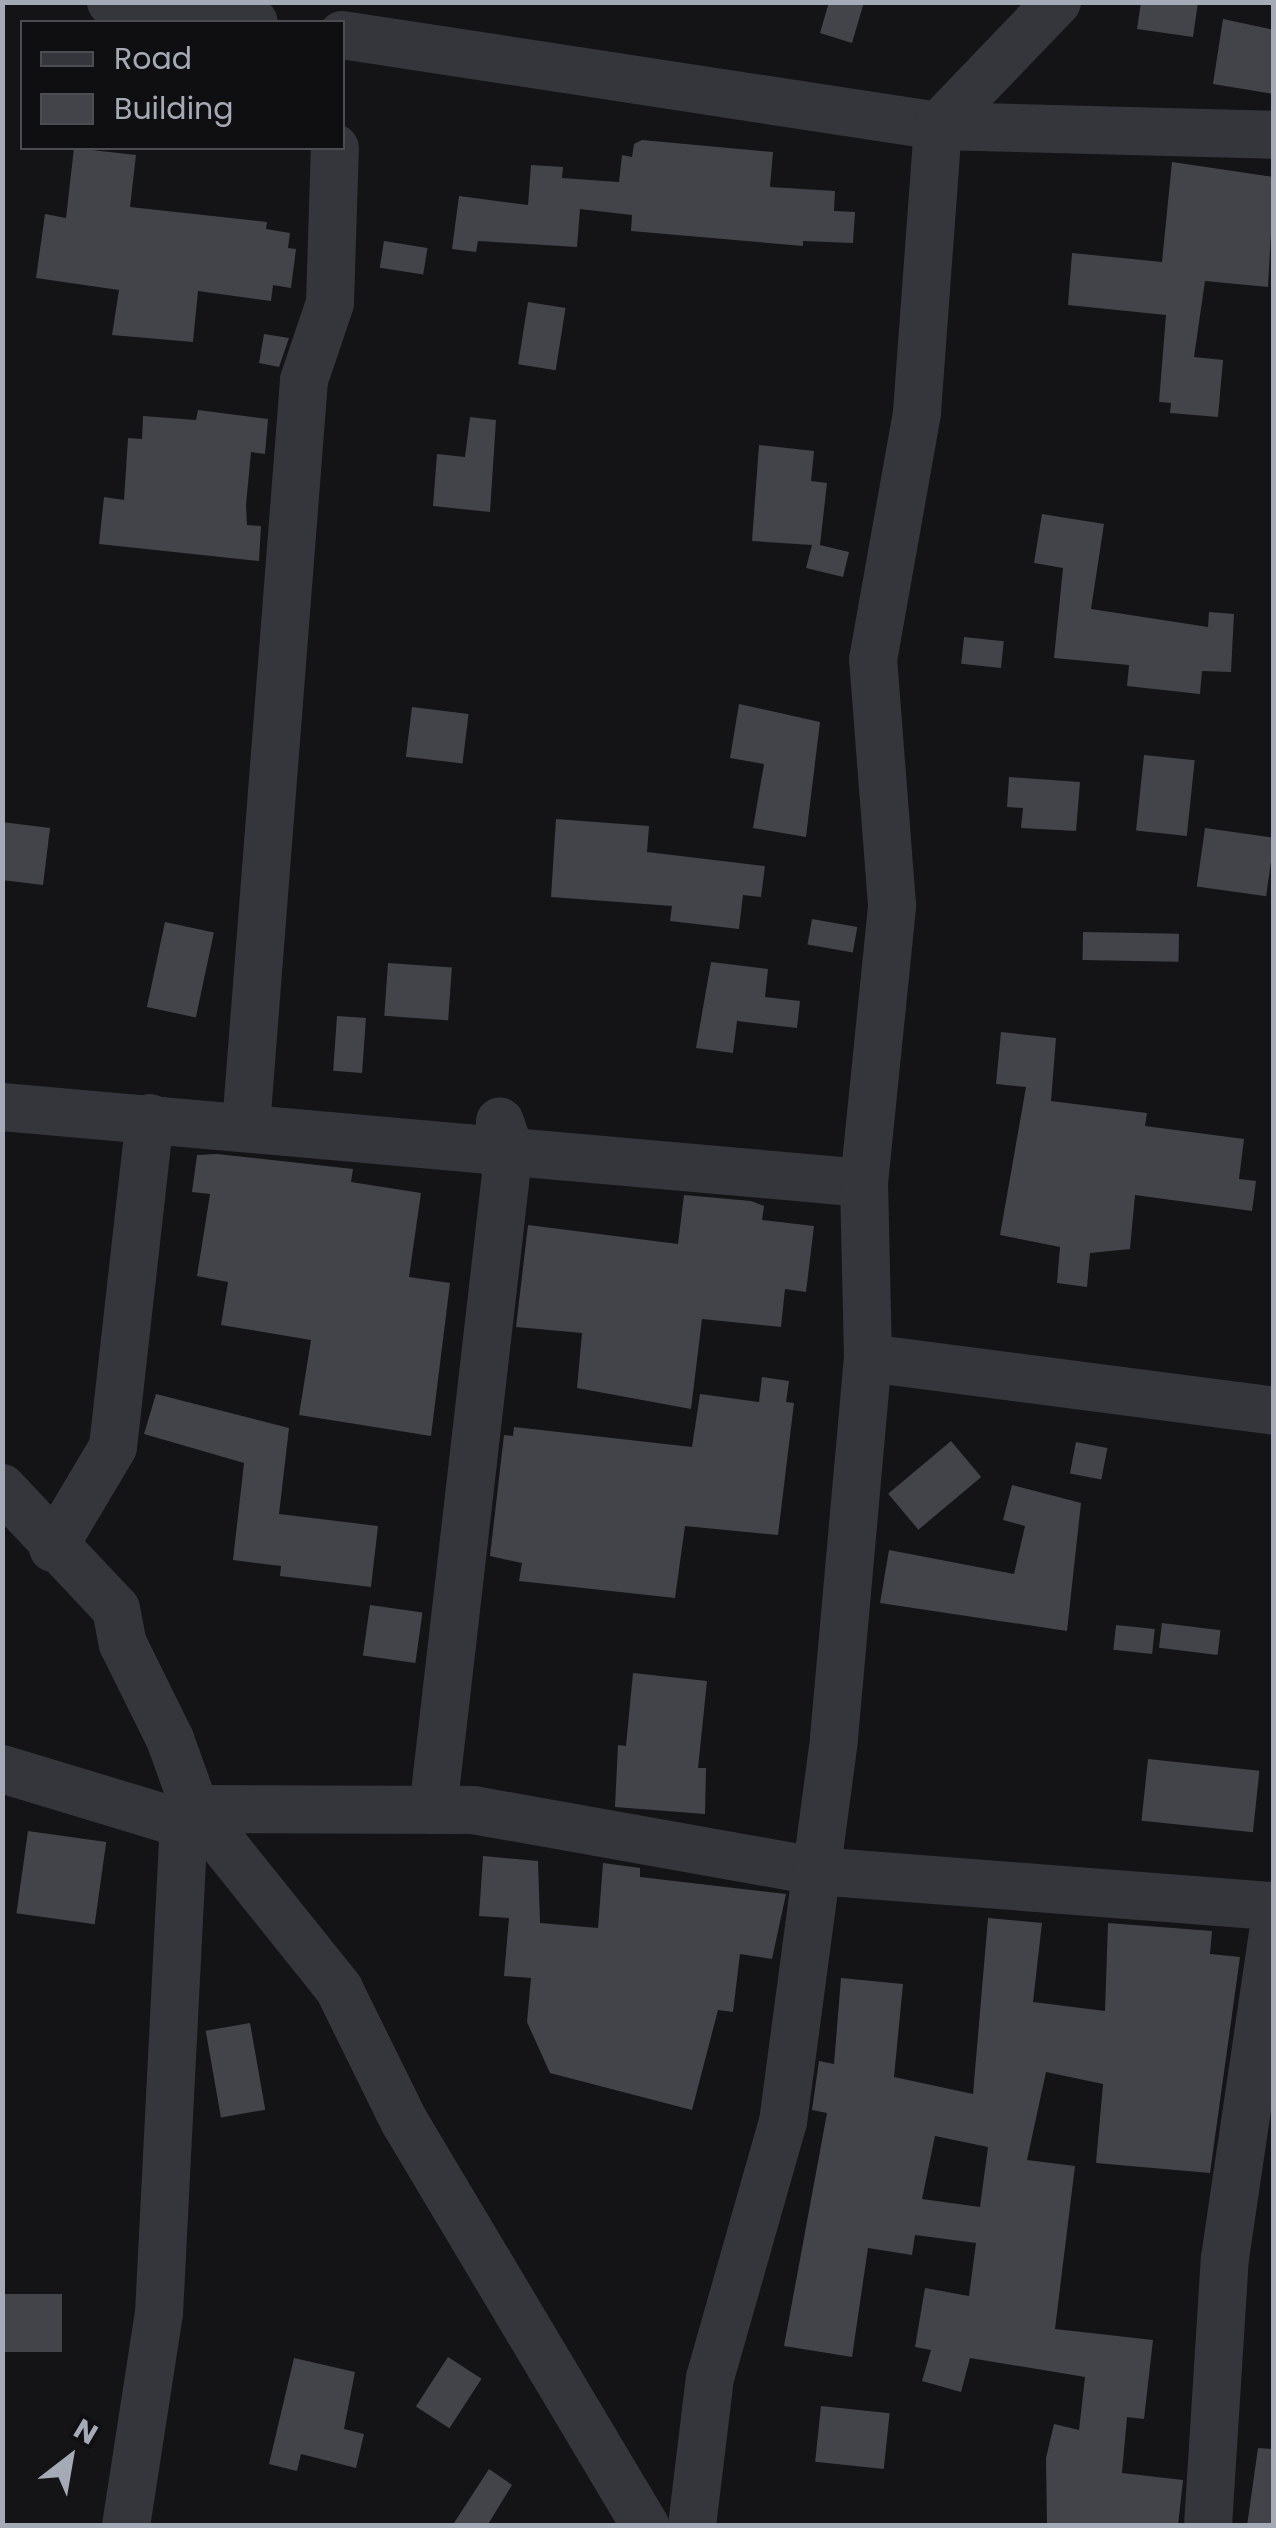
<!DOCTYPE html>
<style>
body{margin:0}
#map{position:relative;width:1276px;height:2528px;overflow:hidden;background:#141416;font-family:Poppins,sans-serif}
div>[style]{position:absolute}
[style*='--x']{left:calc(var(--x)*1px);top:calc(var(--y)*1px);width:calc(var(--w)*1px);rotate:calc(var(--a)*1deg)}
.building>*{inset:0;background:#434449;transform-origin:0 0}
.minor>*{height:48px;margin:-24px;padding:0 24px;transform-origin:24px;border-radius:24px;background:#35363b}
span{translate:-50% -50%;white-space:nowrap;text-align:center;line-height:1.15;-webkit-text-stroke:10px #0f0f11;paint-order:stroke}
.frame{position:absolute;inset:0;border:5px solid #a5abb6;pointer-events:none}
.legend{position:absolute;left:20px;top:20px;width:325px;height:130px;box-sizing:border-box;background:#0f0f11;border:2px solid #4b4d53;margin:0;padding:12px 18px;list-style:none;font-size:30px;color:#a5abb6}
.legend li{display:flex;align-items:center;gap:20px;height:50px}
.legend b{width:50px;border:2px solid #4b4d53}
.north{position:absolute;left:20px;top:2408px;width:100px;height:100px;-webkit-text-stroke:8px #0f0f11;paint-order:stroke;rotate:31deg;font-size:28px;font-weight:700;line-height:40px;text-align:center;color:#a5abb6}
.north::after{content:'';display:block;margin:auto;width:35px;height:45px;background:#a5abb6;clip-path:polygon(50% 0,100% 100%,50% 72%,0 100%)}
</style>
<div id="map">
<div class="building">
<div style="clip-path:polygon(829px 2px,864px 2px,852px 43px,820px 33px)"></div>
<div style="clip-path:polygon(1141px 2px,1198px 2px,1193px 37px,1137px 29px)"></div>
<div style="clip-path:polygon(1223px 19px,1274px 30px,1274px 94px,1213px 84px)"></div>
<div style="clip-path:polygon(642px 140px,773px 152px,770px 187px,835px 191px,834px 211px,855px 212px,853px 243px,803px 241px,803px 246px,631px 231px,632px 215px,580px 209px,577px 247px,478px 241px,476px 252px,452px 249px,459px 196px,528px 205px,531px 165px,563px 167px,562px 178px,619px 182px,622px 155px,632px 157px,634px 144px)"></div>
<div style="clip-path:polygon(74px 148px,136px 155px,130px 207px,267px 222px,266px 229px,290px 233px,288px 248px,296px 249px,291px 288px,273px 285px,271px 301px,198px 291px,193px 342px,112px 335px,119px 290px,36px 278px,45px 214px,66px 218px)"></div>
<div style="clip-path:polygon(1172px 162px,1274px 177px,1268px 287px,1205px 281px,1194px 357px,1223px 360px,1218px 417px,1170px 413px,1171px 403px,1159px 402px,1166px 315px,1068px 305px,1072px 253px,1162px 262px)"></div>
<div style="left:384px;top:241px;width:44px;height:27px;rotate:9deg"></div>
<div style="left:528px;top:302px;width:38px;height:63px;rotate:9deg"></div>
<div style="clip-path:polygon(264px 334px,289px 338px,279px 367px,259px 363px)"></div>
<div style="clip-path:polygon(198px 410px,268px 419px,265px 454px,251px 452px,246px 505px,247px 525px,261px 526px,259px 561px,99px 544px,104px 497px,124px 500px,128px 438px,142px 439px,143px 416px,196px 420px)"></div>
<div style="clip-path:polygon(470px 417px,496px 420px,490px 512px,433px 506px,437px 454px,465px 457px)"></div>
<div style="clip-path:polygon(759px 445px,814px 451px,811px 481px,827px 483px,820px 545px,849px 552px,843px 577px,806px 568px,812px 545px,752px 541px)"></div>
<div style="clip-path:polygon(1042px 514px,1104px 524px,1091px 609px,1208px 627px,1209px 612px,1234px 614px,1231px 672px,1202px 671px,1200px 694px,1127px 686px,1129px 665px,1054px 658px,1063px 568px,1034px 563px)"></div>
<div style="left:964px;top:637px;width:40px;height:27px;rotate:6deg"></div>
<div style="clip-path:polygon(739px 704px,820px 722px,806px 837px,753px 828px,764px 764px,730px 758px)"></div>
<div style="left:412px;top:707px;width:57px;height:50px;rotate:7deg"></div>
<div style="left:1144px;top:755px;width:51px;height:76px;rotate:6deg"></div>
<div style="clip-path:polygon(1009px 777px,1080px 782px,1076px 831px,1021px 828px,1023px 808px,1007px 807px)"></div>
<div style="clip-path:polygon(556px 819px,649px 826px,647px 852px,765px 866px,761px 897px,743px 895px,739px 929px,670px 921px,672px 906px,551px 897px)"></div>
<div style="clip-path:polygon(2px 822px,50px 828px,43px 885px,2px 880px)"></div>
<div style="left:1205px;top:828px;width:70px;height:59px;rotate:8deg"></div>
<div style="left:812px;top:919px;width:46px;height:26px;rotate:10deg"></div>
<div style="left:165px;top:922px;width:50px;height:87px;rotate:12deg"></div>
<div style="left:1083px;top:932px;width:96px;height:28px;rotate:1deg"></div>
<div style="clip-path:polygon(711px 962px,768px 969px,765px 997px,800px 1001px,797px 1028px,737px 1021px,733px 1053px,696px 1048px)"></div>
<div style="left:388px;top:963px;width:64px;height:53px;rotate:4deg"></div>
<div style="left:337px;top:1016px;width:29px;height:55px;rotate:4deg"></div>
<div style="clip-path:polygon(1001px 1032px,1056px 1038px,1051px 1101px,1147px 1113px,1145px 1126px,1244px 1139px,1239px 1179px,1256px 1181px,1252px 1211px,1135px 1195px,1130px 1249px,1090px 1253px,1087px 1287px,1057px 1283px,1060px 1247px,1000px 1235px,1026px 1087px,996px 1084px)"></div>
<div style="clip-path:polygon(217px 1154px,353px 1169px,351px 1182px,421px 1193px,409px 1277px,450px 1283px,431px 1436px,299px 1415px,311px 1340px,221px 1325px,228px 1282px,197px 1276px,210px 1194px,192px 1192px,197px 1155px)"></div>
<div style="clip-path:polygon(684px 1195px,751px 1201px,764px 1206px,762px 1220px,814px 1226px,806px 1292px,785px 1289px,781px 1327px,702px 1319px,691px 1409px,577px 1388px,582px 1333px,516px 1327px,528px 1225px,678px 1244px)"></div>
<div style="clip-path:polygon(762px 1377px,789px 1381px,786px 1402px,794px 1403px,778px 1535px,685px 1526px,675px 1598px,519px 1581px,522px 1563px,490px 1556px,504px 1435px,513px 1436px,514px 1427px,692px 1447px,700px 1394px,759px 1402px)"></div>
<div style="clip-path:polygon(156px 1394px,289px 1428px,279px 1514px,378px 1526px,371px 1587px,280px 1576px,281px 1566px,233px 1560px,244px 1463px,144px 1434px)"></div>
<div style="left:951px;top:1441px;width:47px;height:82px;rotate:50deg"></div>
<div style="left:1076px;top:1442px;width:32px;height:32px;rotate:11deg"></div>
<div style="clip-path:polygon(1012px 1485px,1081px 1503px,1067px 1631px,880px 1603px,889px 1550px,1014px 1574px,1025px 1526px,1003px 1520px)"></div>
<div style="left:370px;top:1605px;width:53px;height:51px;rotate:8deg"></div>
<div style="left:1162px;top:1623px;width:59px;height:25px;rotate:7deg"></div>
<div style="left:1116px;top:1625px;width:39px;height:25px;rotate:6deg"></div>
<div style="clip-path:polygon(633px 1673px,707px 1681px,698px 1768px,706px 1768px,705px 1814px,615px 1807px,618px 1745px,626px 1746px)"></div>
<div style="left:1148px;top:1759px;width:112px;height:62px;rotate:6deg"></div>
<div style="left:28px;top:1831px;width:79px;height:83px;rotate:8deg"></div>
<div style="clip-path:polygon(483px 1856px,538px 1861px,540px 1923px,598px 1928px,603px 1863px,640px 1868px,640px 1877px,786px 1894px,772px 1959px,740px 1954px,733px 2012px,718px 2010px,692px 2110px,550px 2073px,527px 2022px,531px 1978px,504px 1976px,509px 1918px,479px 1916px)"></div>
<div style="clip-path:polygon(evenodd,988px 1918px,1042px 1923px,1033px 2002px,1105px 2011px,1108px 1923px,1212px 1931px,1210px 1954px,1240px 1957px,1210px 2173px,1096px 2163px,1103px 2084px,1046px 2072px,1027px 2160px,1075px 2166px,1055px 2329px,1153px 2340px,1144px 2419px,1127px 2417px,1122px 2473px,1183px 2480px,1178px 2526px,1047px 2526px,1046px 2458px,1054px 2424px,1079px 2430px,1085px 2377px,970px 2358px,961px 2392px,922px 2381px,931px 2350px,915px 2347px,925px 2288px,969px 2296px,976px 2243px,915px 2235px,912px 2255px,868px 2248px,852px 2357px,784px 2346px,827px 2113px,812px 2110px,819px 2061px,834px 2064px,841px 1978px,903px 1984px,894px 2077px,973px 2094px,988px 1918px,935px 2136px,988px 2147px,980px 2207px,922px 2199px,935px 2136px)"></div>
<div style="left:250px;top:2023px;width:88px;height:45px;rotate:80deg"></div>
<div style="left:2px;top:2294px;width:60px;height:58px"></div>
<div style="left:448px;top:2357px;width:40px;height:59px;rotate:33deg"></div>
<div style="clip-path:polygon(294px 2358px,355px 2372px,344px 2429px,364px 2434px,356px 2468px,301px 2454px,297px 2471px,269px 2464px)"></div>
<div style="left:821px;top:2406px;width:69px;height:56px;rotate:6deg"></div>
<div style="clip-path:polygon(1258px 2448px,1274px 2449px,1274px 2526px,1247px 2526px)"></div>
<div style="clip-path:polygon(489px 2469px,512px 2485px,487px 2526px,452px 2526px)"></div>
</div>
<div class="minor">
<div style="--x:111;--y:2;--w:144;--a:8"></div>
<div style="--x:342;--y:35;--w:603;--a:8.68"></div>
<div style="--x:938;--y:126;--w:336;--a:1.5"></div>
<div style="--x:2;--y:1107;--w:865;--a:5.04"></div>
<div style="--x:246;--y:1126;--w:748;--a:-85.55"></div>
<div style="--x:304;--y:380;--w:81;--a:-71.3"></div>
<div style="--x:330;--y:303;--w:155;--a:-88.2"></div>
<div style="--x:868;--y:1358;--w:409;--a:7.4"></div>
<div style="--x:2;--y:1488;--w:166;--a:46.7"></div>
<div style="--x:116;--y:1609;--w:36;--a:79"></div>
<div style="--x:123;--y:1644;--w:106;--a:63.7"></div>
<div style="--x:170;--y:1739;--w:74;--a:70.3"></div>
<div style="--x:195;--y:1809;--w:231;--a:51.3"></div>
<div style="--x:339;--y:1989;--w:147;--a:63.8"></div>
<div style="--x:404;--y:2121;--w:471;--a:59.2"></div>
<div style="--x:53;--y:1548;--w:117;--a:-59.3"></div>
<div style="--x:113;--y:1447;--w:331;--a:-83.6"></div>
<div style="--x:2;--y:1769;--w:190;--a:16.8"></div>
<div style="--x:433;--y:1810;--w:666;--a:-83.45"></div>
<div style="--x:509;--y:1148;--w:28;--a:-109"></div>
<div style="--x:126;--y:2526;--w:215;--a:-81.2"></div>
<div style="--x:159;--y:2314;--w:491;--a:-87.1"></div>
<div style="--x:184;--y:1824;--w:19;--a:-54"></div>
<div style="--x:195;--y:1809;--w:278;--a:0.2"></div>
<div style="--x:473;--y:1810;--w:348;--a:10.1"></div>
<div style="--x:816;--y:1871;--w:459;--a:4.4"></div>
<div style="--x:692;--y:2526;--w:149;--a:-83.1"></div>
<div style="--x:710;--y:2378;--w:266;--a:-74.1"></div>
<div style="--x:783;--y:2122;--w:387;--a:-82.4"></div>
<div style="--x:834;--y:1738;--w:382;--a:-84.9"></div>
<div style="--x:868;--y:1358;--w:175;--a:-91.3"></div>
<div style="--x:864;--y:1183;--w:279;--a:-84.2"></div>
<div style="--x:892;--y:905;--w:246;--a:-94.4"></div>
<div style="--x:873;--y:660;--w:252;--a:-79.9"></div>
<div style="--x:917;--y:412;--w:287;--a:-85.8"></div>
<div style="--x:938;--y:126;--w:172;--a:-46.2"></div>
<div style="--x:1208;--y:2526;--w:269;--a:-86.4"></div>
<div style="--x:1225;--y:2258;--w:337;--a:-81.6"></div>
</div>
<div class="frame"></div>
<ul class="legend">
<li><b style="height:12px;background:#35363b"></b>Road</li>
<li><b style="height:28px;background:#434449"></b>Building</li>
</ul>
<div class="north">N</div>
</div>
